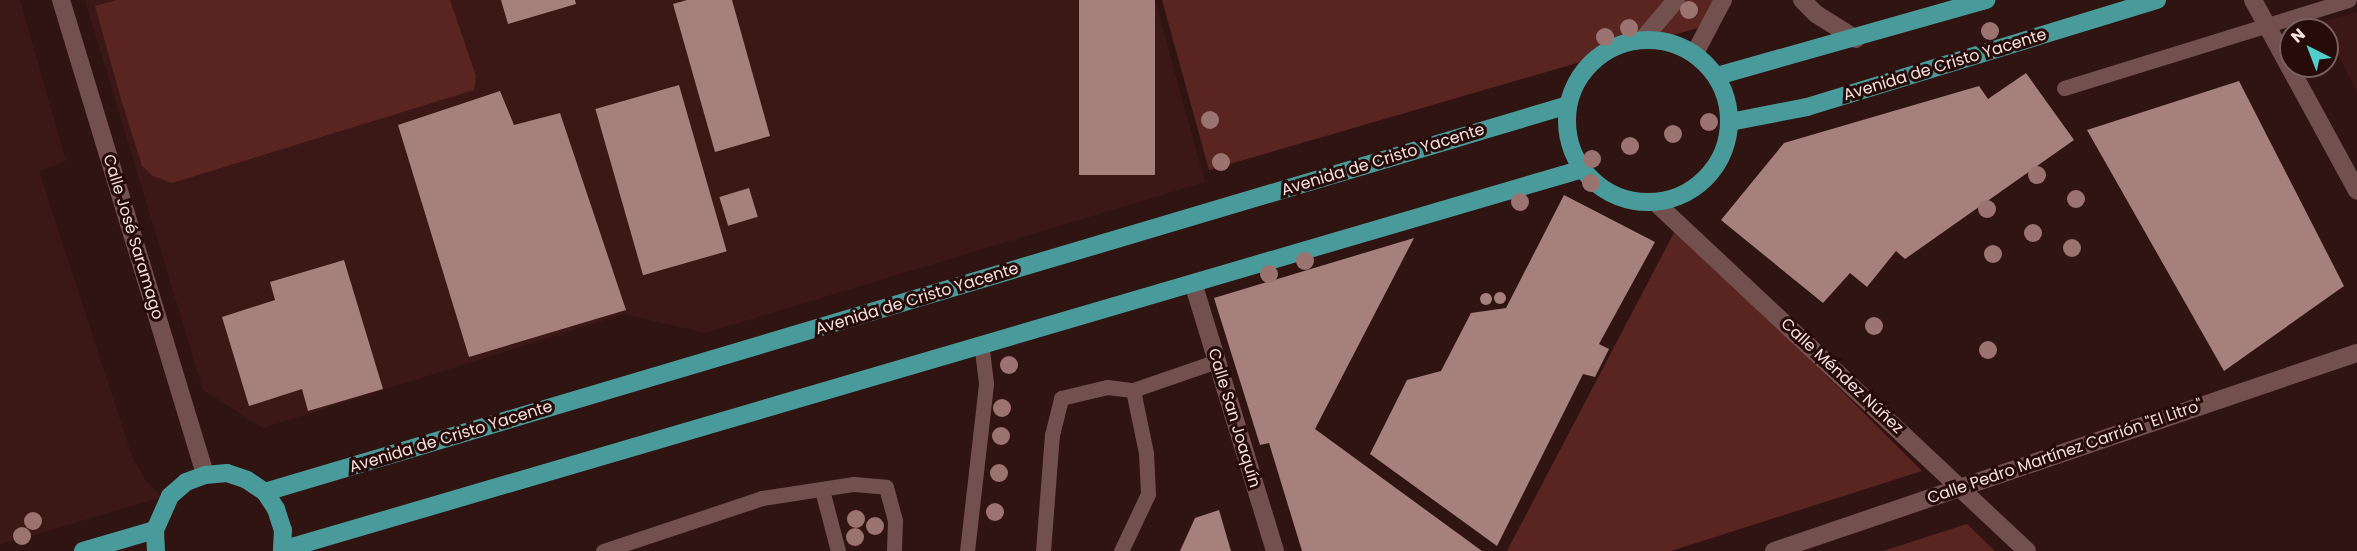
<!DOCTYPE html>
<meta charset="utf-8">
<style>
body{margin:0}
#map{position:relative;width:2357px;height:551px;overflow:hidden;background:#301412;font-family:Poppins,sans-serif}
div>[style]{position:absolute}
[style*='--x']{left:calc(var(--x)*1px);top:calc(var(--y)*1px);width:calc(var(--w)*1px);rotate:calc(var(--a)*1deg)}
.built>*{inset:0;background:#3b1815}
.green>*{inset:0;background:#5a2521}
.building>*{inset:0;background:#a5807c;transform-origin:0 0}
.round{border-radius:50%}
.lane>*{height:15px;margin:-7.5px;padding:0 7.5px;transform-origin:7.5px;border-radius:7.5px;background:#72504d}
.street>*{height:18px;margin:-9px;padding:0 9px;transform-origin:9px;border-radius:9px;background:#72504d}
.primary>*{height:18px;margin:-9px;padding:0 9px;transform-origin:9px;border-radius:9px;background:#499b9b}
.primary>.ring{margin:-9px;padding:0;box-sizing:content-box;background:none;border:18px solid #499b9b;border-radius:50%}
.trees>*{width:18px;height:18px;margin:-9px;border-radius:50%;background:#9b7471}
span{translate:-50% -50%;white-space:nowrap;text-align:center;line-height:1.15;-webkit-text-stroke:6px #260b09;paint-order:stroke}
.street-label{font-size:16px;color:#f4e0dd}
.north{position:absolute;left:2279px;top:18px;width:60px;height:60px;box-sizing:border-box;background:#260b09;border:2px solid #78605e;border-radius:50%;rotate:318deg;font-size:16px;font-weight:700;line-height:24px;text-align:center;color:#f4e0dd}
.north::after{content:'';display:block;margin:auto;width:21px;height:27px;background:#52cdce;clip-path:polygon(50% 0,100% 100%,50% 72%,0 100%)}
</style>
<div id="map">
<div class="built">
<div style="clip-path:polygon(0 0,20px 0,66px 161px,39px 171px,132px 456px,146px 481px,162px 497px,0 545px)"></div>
<div style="clip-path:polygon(85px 0,1155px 0,1205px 182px,705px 333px,624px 314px,263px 428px,203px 390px)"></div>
<div style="clip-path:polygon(2357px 12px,2357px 92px,2322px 22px)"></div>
</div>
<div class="green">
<div style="clip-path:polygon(117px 0,450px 0,476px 76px,474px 90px,172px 183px,153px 176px,142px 166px,121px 99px,95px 6px)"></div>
<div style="clip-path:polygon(1162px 0,1719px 0,1701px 27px,1209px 170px)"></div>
<div style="clip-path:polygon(1677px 227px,1922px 471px,1671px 551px,1507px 551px)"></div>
<div style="clip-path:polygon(1967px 524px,1995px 551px,1883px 551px)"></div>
</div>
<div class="building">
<div style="clip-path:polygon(501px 0,575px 0,576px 4px,508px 24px)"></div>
<div style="clip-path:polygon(687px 0,732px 0,770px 136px,715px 152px,673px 4px)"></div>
<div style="left:1079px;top:0;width:76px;height:175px"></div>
<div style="clip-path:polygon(2026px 73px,2074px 140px,1905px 259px,1896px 251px,1867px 287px,1850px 273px,1823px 303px,1721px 220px,1784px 143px,1979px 86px,1988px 99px)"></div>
<div style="clip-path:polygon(2239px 81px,2344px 286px,2224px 371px,2087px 130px)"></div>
<div style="left:679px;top:85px;width:173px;height:87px;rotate:74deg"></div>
<div style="clip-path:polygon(500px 91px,514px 125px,560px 113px,626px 310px,469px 357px,398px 125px)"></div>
<div style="left:749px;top:188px;width:30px;height:31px;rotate:73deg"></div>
<div style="clip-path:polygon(1564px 195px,1655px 242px,1599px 344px,1609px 349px,1595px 377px,1583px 374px,1497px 546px,1370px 454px,1407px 380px,1441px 371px,1471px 313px,1506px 308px)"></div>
<div style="clip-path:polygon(1414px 238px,1315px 429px,1482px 551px,1302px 551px,1269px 443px,1260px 445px,1214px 298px)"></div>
<div style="clip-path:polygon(344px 260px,383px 389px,308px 411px,302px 389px,249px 406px,222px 317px,275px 300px,270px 282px)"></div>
<div class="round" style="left:1494px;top:292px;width:12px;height:12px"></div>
<div class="round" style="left:1480px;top:293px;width:12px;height:12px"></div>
<div style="clip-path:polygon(1219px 510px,1231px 551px,1180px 551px,1195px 518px)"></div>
</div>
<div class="lane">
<div style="--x:2064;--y:88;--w:298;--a:-17.2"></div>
<div style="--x:1133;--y:390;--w:89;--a:-19"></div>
<div style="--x:822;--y:490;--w:63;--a:75.3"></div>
<div style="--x:603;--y:551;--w:168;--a:-18.4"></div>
<div style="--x:762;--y:498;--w:93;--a:-8.7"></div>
<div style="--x:854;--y:484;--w:32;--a:5"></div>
<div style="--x:886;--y:487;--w:35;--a:75"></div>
<div style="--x:895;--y:521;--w:30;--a:92"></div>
<div style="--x:967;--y:551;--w:169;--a:-83.5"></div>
<div style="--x:986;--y:383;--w:35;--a:-97"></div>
<div style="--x:1043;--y:551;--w:116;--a:-85.6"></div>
<div style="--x:1052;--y:435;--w:38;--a:-76"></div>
<div style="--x:1061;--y:398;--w:47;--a:-13.4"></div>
<div style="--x:1107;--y:387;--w:26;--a:7"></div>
<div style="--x:1133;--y:390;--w:64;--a:78.3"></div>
<div style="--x:1146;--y:453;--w:41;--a:87.2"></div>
<div style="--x:1148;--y:494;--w:63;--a:115.3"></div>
</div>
<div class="street">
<div style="--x:61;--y:0;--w:496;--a:73.1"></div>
<div style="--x:1802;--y:0;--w:20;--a:45"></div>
<div style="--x:1816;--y:14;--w:47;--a:32"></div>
<div style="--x:2253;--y:0;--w:217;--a:61.4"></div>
<div style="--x:1643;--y:39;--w:51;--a:-49.8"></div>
<div style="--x:1695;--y:53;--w:60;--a:-62.2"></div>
<div style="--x:1655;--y:202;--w:510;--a:43.17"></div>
<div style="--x:1194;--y:286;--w:277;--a:73"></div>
<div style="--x:1774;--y:551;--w:616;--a:-18.76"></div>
</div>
<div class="primary">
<div class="ring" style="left:1567px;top:40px;width:144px;height:144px"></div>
<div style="--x:1717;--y:76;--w:280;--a:-15.8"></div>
<div style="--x:1730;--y:122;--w:78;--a:-11"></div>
<div style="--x:1807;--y:107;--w:366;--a:-17"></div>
<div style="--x:265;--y:492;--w:1359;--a:-16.54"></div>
<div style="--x:282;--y:550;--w:1355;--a:-16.33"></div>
<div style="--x:83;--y:551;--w:75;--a:-16.3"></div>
<div style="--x:156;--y:551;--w:21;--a:-93"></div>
<div style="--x:155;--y:530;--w:37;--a:-66"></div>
<div style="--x:170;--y:496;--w:21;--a:-41"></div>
<div style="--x:186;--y:482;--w:20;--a:-20"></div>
<div style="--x:205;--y:475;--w:22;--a:-5"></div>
<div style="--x:227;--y:473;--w:21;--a:19"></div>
<div style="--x:247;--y:480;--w:22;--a:34"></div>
<div style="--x:265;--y:492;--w:20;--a:57"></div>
<div style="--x:276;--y:509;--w:22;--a:72"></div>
<div style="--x:283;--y:530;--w:21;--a:93"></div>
</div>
<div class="trees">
<div style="left:1689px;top:10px"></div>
<div style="left:1629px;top:28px"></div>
<div style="left:1990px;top:31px"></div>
<div style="left:1605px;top:37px"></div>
<div style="left:1210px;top:120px"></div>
<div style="left:1709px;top:122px"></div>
<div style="left:1673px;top:134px"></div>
<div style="left:1630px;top:146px"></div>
<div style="left:1592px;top:159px"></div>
<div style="left:1221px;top:162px"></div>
<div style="left:2037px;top:175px"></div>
<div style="left:1591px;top:183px"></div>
<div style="left:2076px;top:199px"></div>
<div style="left:1520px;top:202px"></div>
<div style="left:1987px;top:209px"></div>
<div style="left:2033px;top:233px"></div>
<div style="left:2072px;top:248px"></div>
<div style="left:1993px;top:254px"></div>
<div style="left:1305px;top:261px"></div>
<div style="left:1269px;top:274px"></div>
<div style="left:1874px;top:326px"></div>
<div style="left:1988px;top:350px"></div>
<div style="left:1009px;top:365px"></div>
<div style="left:1002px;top:408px"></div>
<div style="left:1001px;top:436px"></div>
<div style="left:999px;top:473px"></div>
<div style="left:995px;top:512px"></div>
<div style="left:856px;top:519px"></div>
<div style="left:33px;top:521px"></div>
<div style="left:875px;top:526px"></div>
<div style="left:22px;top:536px"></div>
<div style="left:855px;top:537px"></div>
</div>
<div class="street-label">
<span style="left:1945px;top:65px;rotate:-17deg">Avenida de Cristo Yacente</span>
<span style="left:1383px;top:160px;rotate:-17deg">Avenida de Cristo Yacente</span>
<span style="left:133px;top:237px;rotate:73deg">Calle José Saramago</span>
<span style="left:917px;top:299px;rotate:-17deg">Avenida de Cristo Yacente</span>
<span style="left:1842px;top:376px;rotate:43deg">Calle Méndez Núñez</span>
<span style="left:1234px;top:418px;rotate:73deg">Calle San Joaquín</span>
<span style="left:451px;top:437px;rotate:-17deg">Avenida de Cristo Yacente</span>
<span style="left:2065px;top:452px;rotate:-19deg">Calle Pedro Martínez Carrión "El Litro"</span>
</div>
<div class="north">N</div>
</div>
